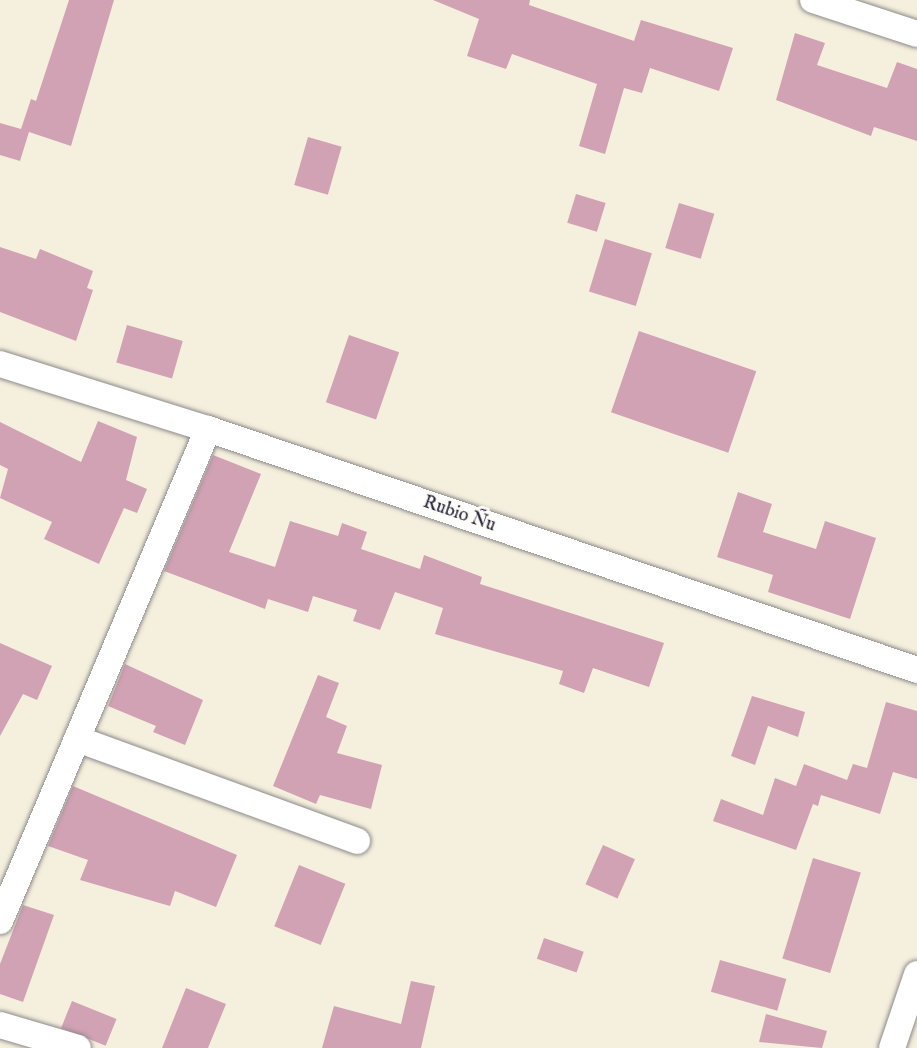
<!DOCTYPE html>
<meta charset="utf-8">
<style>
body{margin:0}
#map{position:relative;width:917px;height:1048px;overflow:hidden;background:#f5f0dd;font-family:"IM FELL English",serif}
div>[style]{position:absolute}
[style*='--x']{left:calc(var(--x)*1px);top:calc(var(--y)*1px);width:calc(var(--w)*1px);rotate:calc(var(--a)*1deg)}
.building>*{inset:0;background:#d1a1b4;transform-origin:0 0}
.roads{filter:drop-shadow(0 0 2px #8c898c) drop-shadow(0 0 2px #8c898c)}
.street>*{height:26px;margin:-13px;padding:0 13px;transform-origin:13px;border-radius:13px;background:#fff}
span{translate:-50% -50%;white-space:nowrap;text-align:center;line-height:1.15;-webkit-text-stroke:6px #fdfcf7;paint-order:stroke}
.street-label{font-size:18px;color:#22223b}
</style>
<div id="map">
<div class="building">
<div style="clip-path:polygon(69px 0,114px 0,71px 146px,29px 132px,20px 161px,0 155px,0 123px,21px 129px,31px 99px,36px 101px)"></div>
<div style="clip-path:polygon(433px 0,530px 0,529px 5px,634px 41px,641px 20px,733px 48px,719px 91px,650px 68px,642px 93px,624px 88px,605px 154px,579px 146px,597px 84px,512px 54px,506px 69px,467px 56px,479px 19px)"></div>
<div style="clip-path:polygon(795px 33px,825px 43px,817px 65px,887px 88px,897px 62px,917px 69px,917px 141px,874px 127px,871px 136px,776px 100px)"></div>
<div style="left:308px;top:137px;width:35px;height:50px;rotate:16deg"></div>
<div style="left:576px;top:194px;width:31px;height:30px;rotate:17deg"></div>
<div style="left:679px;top:203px;width:37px;height:47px;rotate:17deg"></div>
<div style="left:605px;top:239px;width:49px;height:55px;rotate:17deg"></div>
<div style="clip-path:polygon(0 247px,36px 259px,40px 249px,93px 271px,87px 288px,93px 290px,76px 341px,0 312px)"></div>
<div style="left:127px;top:325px;width:58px;height:39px;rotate:16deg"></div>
<div style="left:639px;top:331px;width:124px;height:86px;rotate:19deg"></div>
<div style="left:349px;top:335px;width:53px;height:71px;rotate:19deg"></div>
<div style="clip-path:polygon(98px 421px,137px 437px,126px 480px,147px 489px,137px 513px,124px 508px,99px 564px,44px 539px,52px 522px,0 498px,8px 469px,0 465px,0 422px,81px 462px)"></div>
<div style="clip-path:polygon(213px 455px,261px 474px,229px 552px,275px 567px,290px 521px,338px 536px,342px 523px,367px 532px,361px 549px,420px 569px,424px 555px,482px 577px,480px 584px,664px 643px,649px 687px,593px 668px,584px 693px,559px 684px,563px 671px,435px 634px,443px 608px,395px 592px,380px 630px,353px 621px,357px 610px,313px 596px,308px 612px,268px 599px,265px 609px,164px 571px)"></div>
<div style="clip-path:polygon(738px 492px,772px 504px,763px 532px,816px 549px,825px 521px,876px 538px,850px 619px,768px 592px,773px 575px,717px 557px)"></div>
<div style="clip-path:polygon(0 643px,52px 666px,37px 700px,23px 694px,0 736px)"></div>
<div style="clip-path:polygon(125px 664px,203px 700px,185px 745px,153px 732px,156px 726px,108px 706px)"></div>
<div style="clip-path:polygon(318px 675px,339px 683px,326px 717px,347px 726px,337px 753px,382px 765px,371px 809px,320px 795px,316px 804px,273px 786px)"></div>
<div style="clip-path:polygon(752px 696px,805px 712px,798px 737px,768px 726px,755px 765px,731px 756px)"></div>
<div style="clip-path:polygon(886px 702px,917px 711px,917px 779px,893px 772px,880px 814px,821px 795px,818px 806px,813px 804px,796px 850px,713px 821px,721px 799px,763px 815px,775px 778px,796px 786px,804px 764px,847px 780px,853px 764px,867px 768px)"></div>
<div style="clip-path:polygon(73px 786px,237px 855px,216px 907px,175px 891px,170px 906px,80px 880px,88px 860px,48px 846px)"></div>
<div style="left:603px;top:845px;width:35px;height:43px;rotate:24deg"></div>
<div style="left:813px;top:858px;width:50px;height:105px;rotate:17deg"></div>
<div style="left:299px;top:865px;width:50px;height:66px;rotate:22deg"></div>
<div style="clip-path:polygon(23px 905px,54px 915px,23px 1002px,0 994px,0 964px)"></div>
<div style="left:544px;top:938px;width:42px;height:22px;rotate:19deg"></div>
<div style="left:720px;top:960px;width:69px;height:33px;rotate:16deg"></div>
<div style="clip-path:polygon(411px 981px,435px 986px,421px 1048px,322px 1048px,334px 1006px,401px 1024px)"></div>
<div style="clip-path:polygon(186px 988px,226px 1004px,208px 1048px,162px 1048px)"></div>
<div style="left:72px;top:1001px;width:48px;height:29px;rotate:22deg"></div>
<div style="clip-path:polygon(766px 1014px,827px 1031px,822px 1048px,759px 1042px)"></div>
</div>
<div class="roads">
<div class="street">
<div style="--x:813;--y:0;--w:109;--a:18.1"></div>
<div style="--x:0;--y:364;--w:218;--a:17.4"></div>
<div style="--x:208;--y:429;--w:749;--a:18.77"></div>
<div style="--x:77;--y:739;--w:298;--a:20"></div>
<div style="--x:0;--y:921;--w:534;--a:-67.08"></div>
<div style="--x:0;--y:1025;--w:81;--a:16.4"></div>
<div style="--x:892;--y:1048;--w:78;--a:-71.3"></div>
</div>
</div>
<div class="street-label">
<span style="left:459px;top:515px;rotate:19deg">Rubio Ñu</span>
</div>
</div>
